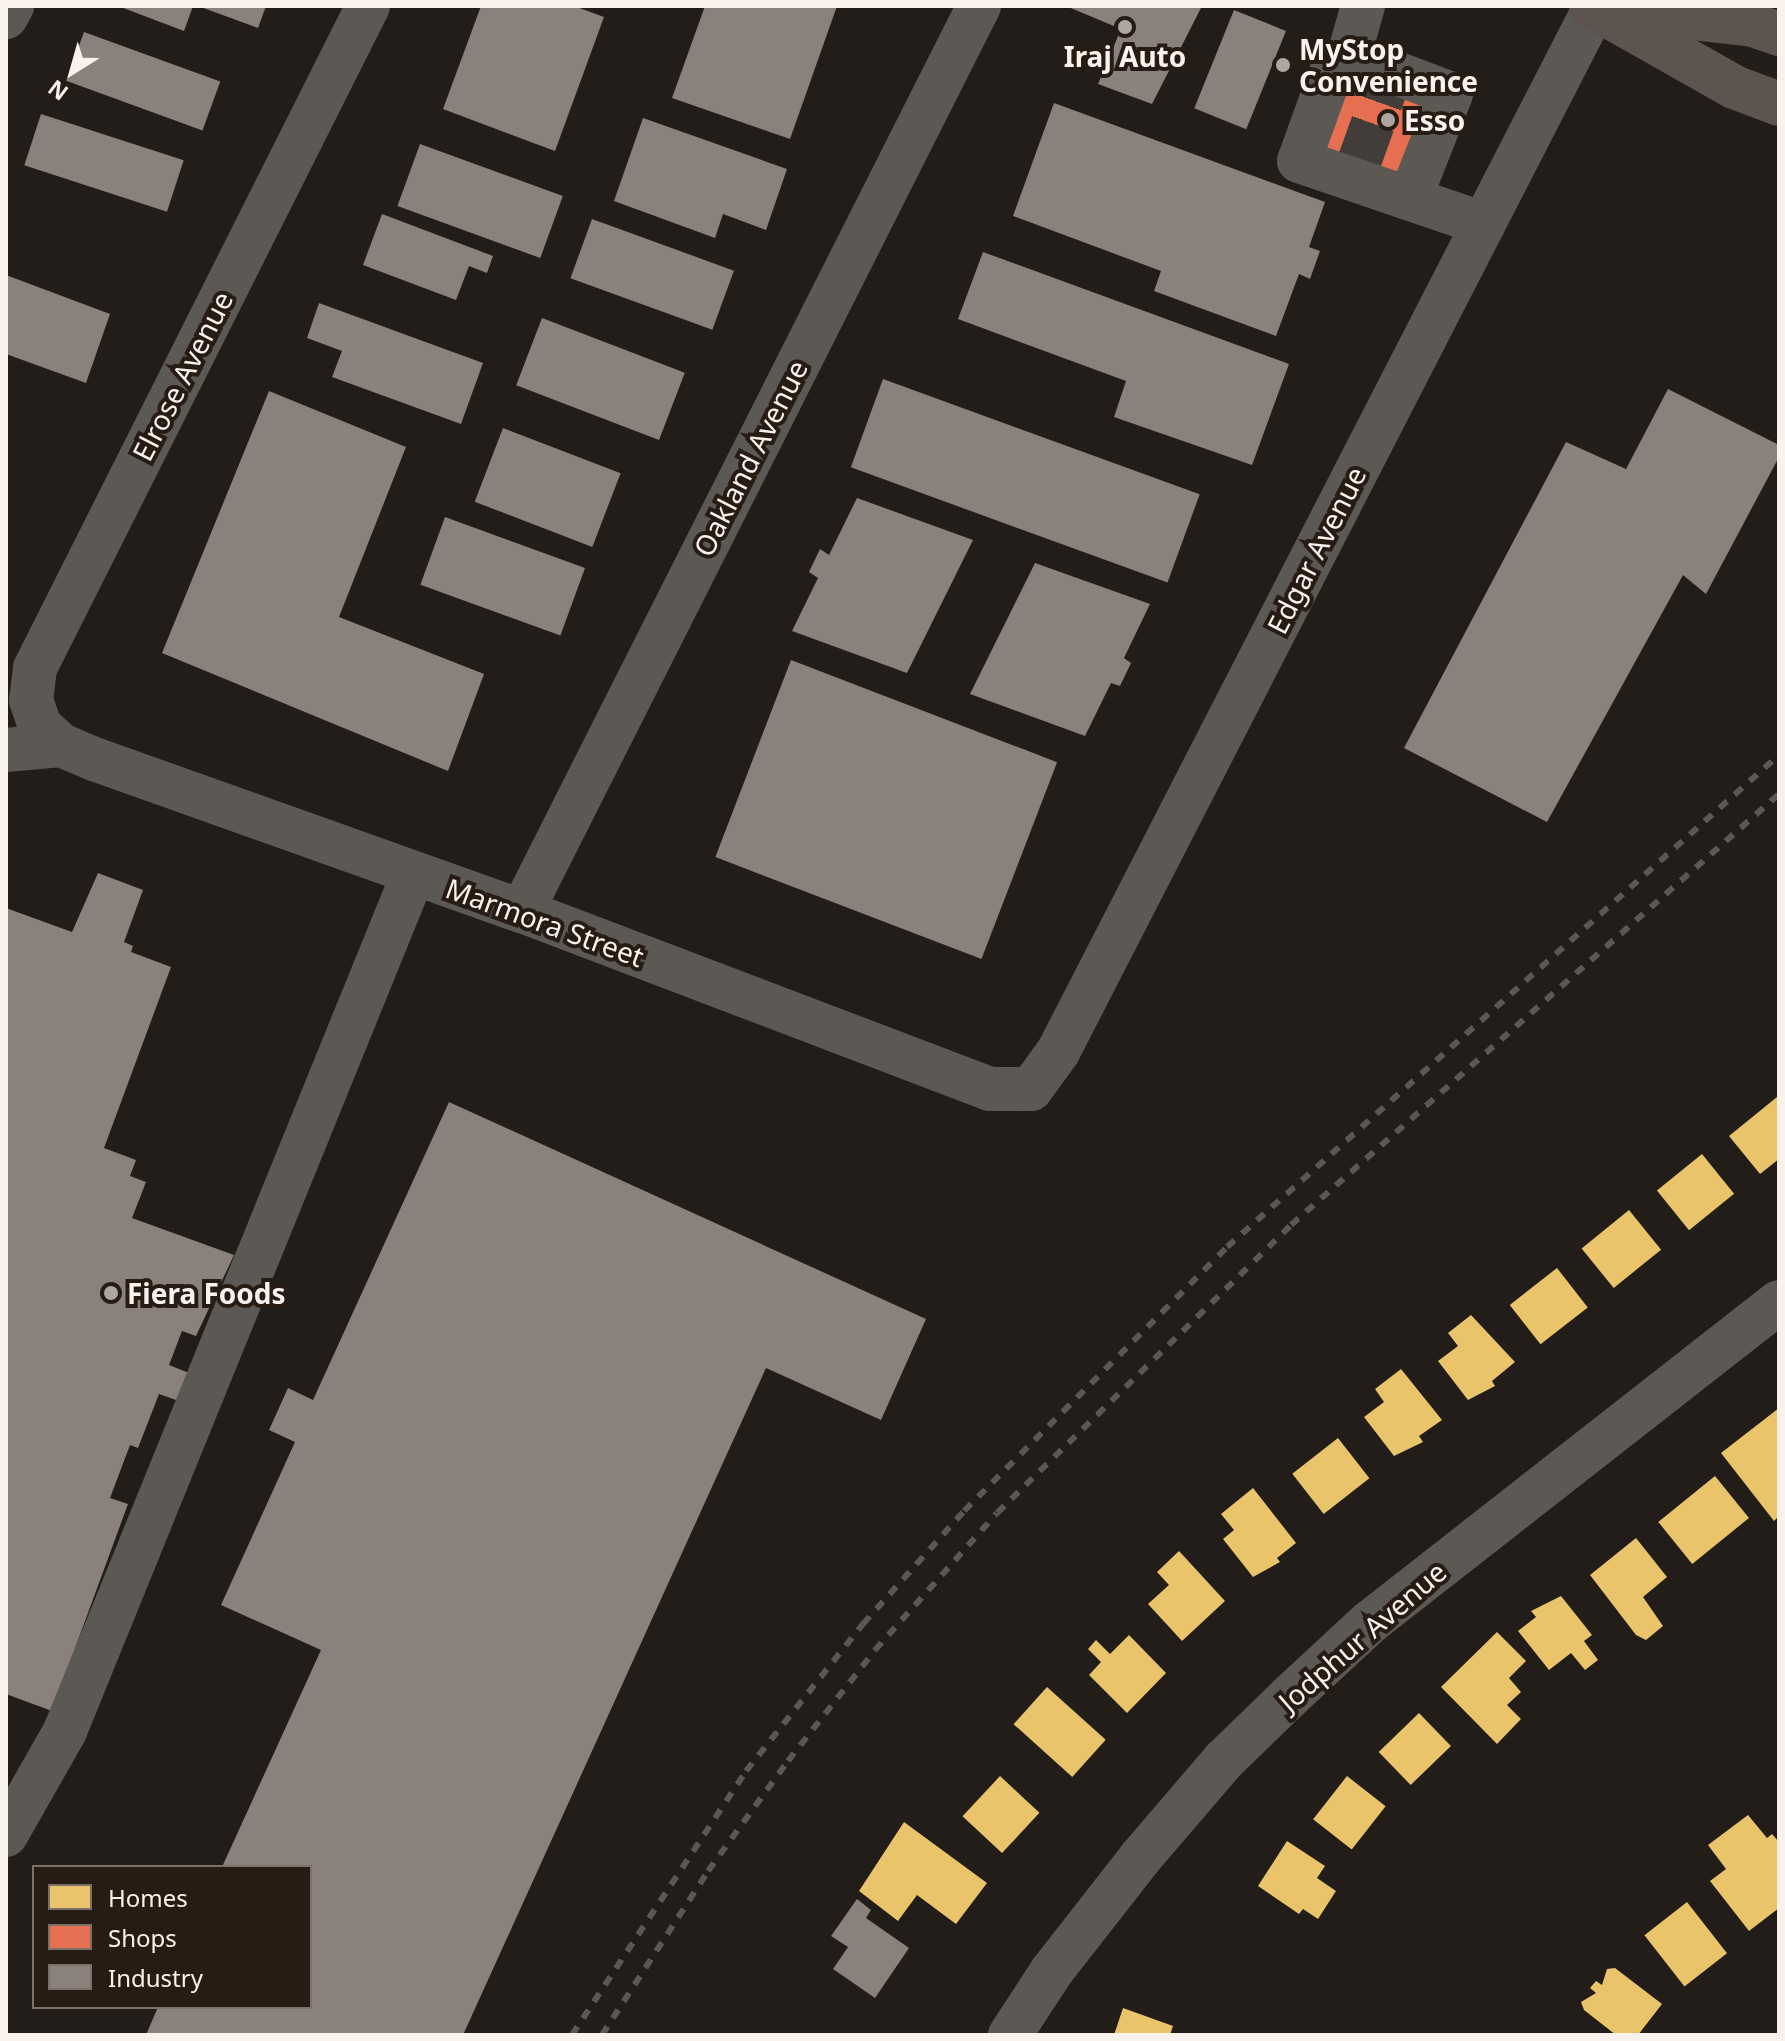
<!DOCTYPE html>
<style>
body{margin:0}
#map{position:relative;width:1785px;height:2041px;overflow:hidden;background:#221d18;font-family:"Noto Sans",sans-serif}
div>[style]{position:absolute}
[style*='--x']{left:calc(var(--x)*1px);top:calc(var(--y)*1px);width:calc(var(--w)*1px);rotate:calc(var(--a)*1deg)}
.homes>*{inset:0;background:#e9c46a;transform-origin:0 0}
.shops>*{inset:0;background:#e76f51;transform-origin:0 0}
.industry>*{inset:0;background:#8a817c;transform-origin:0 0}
.minor-tunnel>*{height:44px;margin-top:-22px;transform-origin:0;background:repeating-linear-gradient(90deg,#423d38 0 44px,transparent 0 66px)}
.minor>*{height:44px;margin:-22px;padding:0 22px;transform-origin:22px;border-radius:22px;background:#5c5854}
.major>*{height:44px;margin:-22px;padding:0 22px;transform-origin:22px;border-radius:22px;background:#5d544f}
.rail>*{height:6px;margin-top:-3px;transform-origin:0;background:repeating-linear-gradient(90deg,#5b5753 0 10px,transparent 0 20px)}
.dots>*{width:22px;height:22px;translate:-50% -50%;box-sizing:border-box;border:4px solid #271c13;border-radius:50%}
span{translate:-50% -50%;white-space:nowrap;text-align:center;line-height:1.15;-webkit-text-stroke:8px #271c13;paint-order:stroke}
.poi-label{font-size:28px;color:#f9f1eb;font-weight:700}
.left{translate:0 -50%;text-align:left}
.street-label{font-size:28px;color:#f9f1eb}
.frame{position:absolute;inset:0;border:8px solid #f9f1eb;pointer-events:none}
.legend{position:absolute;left:32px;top:1865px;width:280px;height:144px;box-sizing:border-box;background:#271c13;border:2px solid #7b7169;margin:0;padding:10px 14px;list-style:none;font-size:24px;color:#f9f1eb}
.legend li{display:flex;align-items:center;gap:16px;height:40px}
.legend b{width:40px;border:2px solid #7b7169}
.north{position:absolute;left:32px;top:32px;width:80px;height:80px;-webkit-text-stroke:6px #271c13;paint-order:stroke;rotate:217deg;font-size:22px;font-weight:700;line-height:32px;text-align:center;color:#f9f1eb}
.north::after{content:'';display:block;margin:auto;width:28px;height:36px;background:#f9f1eb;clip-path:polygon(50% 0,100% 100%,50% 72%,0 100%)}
</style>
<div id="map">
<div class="homes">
<div style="clip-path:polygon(1777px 1097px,1779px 1159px,1760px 1174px,1729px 1136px)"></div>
<div style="left:1702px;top:1154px;width:51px;height:58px;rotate:51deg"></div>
<div style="left:1629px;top:1210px;width:51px;height:61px;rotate:51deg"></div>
<div style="left:1557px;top:1268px;width:50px;height:60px;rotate:52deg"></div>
<div style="clip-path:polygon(1471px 1315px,1515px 1362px,1492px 1381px,1495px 1386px,1468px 1400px,1438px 1361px,1458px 1346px,1448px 1333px)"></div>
<div style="clip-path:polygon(1401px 1369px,1442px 1420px,1419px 1436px,1423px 1442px,1394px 1456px,1364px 1417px,1384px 1402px,1375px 1389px)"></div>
<div style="clip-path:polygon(1779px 1408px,1779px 1516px,1774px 1521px,1721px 1453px)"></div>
<div style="left:1338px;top:1438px;width:51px;height:58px;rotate:52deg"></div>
<div style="left:1715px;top:1476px;width:54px;height:73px;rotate:51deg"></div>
<div style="clip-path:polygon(1253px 1488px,1296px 1543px,1277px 1558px,1280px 1562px,1253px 1577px,1223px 1539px,1234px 1530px,1221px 1514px)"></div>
<div style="clip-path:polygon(1636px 1538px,1667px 1577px,1643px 1597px,1663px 1626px,1646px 1640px,1636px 1635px,1590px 1575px)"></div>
<div style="clip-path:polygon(1179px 1551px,1225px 1601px,1182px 1641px,1148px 1604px,1169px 1585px,1157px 1572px)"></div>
<div style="clip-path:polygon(1561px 1596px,1592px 1635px,1584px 1641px,1598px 1660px,1585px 1670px,1571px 1653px,1549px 1670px,1518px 1631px,1536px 1617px,1531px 1611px)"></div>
<div style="clip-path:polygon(1497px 1632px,1526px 1661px,1509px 1678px,1521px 1692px,1507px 1705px,1521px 1719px,1497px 1744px,1441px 1687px)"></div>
<div style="clip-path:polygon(1129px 1635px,1166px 1673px,1127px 1713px,1089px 1675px,1101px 1662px,1088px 1649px,1096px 1640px,1110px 1654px)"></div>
<div style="left:1047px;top:1687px;width:79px;height:50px;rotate:42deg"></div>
<div style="left:1419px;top:1713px;width:46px;height:56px;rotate:46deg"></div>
<div style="left:1000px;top:1776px;width:54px;height:55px;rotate:43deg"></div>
<div style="left:1347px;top:1776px;width:49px;height:55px;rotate:38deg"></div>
<div style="clip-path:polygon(1748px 1815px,1767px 1838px,1772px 1834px,1779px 1842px,1779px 1908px,1749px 1931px,1710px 1881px,1726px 1869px,1708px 1845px)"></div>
<div style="clip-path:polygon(904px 1822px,987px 1883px,956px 1924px,917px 1895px,898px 1921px,859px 1891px)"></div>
<div style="clip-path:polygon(1287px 1841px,1325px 1866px,1317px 1878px,1336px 1891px,1318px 1919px,1303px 1909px,1299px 1914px,1258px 1886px)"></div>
<div style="left:1687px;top:1902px;width:65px;height:54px;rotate:52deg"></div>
<div style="clip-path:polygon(1615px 1968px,1662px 2004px,1638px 2035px,1616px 2035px,1584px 2010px,1581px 2002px,1596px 1993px,1590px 1988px,1596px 1981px,1602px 1985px,1607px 1969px)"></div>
<div style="clip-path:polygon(1123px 2008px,1173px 2026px,1170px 2035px,1114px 2035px)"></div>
</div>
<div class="shops">
<div style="left:1344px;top:75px;width:88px;height:79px;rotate:21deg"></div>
</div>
<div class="industry">
<div style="clip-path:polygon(118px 6px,193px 6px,184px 31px)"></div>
<div style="clip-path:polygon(198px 6px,266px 6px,258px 28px)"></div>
<div style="clip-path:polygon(481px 6px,574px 6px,604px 17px,555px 151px,443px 109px)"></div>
<div style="clip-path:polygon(705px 6px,837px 6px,790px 139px,672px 98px)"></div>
<div style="clip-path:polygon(1066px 6px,1202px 6px,1152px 104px,1098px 84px,1121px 29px)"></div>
<div style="left:1234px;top:10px;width:56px;height:106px;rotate:22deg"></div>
<div style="left:84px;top:32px;width:145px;height:52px;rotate:20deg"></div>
<div style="clip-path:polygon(1054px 103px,1325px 202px,1309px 247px,1320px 251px,1310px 279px,1299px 274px,1276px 336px,1154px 291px,1161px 271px,1013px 216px)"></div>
<div style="left:41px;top:114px;width:150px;height:54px;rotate:18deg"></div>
<div style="clip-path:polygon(643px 118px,787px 169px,766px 230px,723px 214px,715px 238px,614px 201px)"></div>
<div style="left:420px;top:144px;width:152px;height:66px;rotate:20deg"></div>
<div style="clip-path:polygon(382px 214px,493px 256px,487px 273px,469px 266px,456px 300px,363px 265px)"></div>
<div style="left:592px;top:219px;width:151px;height:63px;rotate:20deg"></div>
<div style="clip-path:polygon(983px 252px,1289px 364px,1252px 465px,1114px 417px,1126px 381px,958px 319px)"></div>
<div style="clip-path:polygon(6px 275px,110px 314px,86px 383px,6px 354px)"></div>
<div style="clip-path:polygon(319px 303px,483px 363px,461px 424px,332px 377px,342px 351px,307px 338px)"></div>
<div style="left:542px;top:318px;width:153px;height:72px;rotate:21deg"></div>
<div style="left:883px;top:379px;width:337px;height:94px;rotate:20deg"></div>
<div style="clip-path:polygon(1668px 389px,1779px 445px,1779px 457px,1706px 594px,1683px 575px,1547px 822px,1404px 748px,1566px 442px,1626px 469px)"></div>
<div style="clip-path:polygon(269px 391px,406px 447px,339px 617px,484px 674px,448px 771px,162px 653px)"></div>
<div style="left:503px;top:428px;width:126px;height:79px;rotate:21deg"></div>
<div style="clip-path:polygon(857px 498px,973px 540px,907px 673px,792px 631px,818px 578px,809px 572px,820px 549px,829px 555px)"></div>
<div style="left:445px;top:517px;width:149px;height:72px;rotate:20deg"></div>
<div style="clip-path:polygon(1035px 563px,1150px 604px,1124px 658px,1131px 663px,1120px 686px,1111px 683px,1085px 736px,970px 694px)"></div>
<div style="left:791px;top:660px;width:285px;height:211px;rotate:21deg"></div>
<div style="clip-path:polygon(98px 873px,143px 890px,124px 942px,133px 946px,131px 952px,171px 967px,104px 1148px,136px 1160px,130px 1176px,146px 1182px,132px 1218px,234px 1255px,196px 1336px,182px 1331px,169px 1365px,189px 1373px,179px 1401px,159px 1394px,138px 1448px,130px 1445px,110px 1498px,128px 1504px,52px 1711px,6px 1694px,6px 908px,72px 932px)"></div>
<div style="clip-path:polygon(449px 1102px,926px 1319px,881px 1420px,766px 1368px,463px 2035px,146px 2035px,158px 2007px,310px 2007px,310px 1867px,222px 1867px,321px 1650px,221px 1605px,295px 1442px,269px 1430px,288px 1388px,313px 1400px)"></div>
<div style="clip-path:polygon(857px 1899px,871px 1910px,866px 1918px,909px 1948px,875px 1998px,833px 1969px,848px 1947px,831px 1936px)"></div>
</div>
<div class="minor-tunnel">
<div style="--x:1358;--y:165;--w:80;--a:-70.2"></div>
</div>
<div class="minor">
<div style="--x:368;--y:6;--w:741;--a:116.7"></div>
<div style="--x:35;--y:668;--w:32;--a:97"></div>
<div style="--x:31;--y:700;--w:28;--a:71"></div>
<div style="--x:40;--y:726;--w:28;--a:42"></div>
<div style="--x:61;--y:745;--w:39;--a:23"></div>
<div style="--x:97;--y:760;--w:451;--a:19.6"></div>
<div style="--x:522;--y:911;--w:501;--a:20.82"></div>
<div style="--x:990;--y:1089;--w:41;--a:0"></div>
<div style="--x:1031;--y:1089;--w:46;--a:-53.9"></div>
<div style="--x:1058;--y:1052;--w:1175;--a:-62.8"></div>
<div style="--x:1363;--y:6;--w:51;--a:105.9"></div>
<div style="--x:1349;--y:55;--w:17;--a:149"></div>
<div style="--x:1334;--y:64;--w:103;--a:109.8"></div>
<div style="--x:1299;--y:161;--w:195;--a:18.8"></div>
<div style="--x:6;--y:17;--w:13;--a:-61"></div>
<div style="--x:1349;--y:55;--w:109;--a:20.9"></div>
<div style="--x:1451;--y:94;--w:112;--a:111.5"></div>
<div style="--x:6;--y:750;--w:55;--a:-5.2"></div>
<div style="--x:522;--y:911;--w:1014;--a:-63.21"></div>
<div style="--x:6;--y:1835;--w:120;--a:-60.4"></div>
<div style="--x:65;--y:1731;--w:924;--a:-67.88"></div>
<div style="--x:1010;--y:2035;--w:75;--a:-56.9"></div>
<div style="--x:1051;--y:1972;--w:145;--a:-52"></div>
<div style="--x:1140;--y:1858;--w:128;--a:-49.4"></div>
<div style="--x:1223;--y:1761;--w:92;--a:-44.1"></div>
<div style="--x:1289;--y:1697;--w:110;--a:-42.8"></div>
<div style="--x:1370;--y:1622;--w:519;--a:-38.04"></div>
</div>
<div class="major">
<div style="--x:1591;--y:6;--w:164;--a:29.5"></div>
<div style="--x:1734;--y:87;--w:48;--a:20.7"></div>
<div style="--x:1613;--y:9;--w:141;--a:6.5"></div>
<div style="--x:1753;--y:25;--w:28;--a:19"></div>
</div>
<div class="rail">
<div style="--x:572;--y:2035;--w:316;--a:-56.6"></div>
<div style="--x:746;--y:1771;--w:188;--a:-51.5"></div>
<div style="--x:863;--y:1624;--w:152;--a:-48.2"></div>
<div style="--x:964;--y:1511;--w:373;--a:-45.1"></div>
<div style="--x:1227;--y:1247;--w:739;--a:-41.71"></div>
<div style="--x:602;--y:2035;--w:195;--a:-57.1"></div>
<div style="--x:708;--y:1871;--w:136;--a:-54"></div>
<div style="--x:788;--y:1761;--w:141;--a:-51.9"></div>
<div style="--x:875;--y:1650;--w:183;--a:-48.3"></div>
<div style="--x:997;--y:1513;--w:412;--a:-44.4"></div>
<div style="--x:1291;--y:1225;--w:651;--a:-41.45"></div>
</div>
<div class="dots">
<div style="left:1125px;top:27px;background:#aea7a1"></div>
<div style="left:1283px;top:65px;background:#aea7a1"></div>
<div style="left:1388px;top:120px;background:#aea7a1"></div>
<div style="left:111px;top:1293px;background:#aea7a1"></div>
</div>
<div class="poi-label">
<span class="left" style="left:1299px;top:65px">MyStop<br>Convenience</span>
<span style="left:1125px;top:56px">Iraj Auto</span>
<span class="left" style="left:1404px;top:120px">Esso</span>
<span class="left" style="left:127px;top:1293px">Fiera Foods</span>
</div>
<div class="street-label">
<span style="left:182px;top:376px;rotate:-63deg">Elrose Avenue</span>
<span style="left:750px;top:458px;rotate:-63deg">Oakland Avenue</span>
<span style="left:1316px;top:550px;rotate:-63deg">Edgar Avenue</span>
<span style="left:545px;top:922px;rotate:20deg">Marmora Street</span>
<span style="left:1362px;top:1636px;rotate:-41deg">Jodphur Avenue</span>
</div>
<div class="frame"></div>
<ul class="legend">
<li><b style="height:22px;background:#e9c46a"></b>Homes</li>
<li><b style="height:22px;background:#e76f51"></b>Shops</li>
<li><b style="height:22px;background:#8a817c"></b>Industry</li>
</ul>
<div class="north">N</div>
</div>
